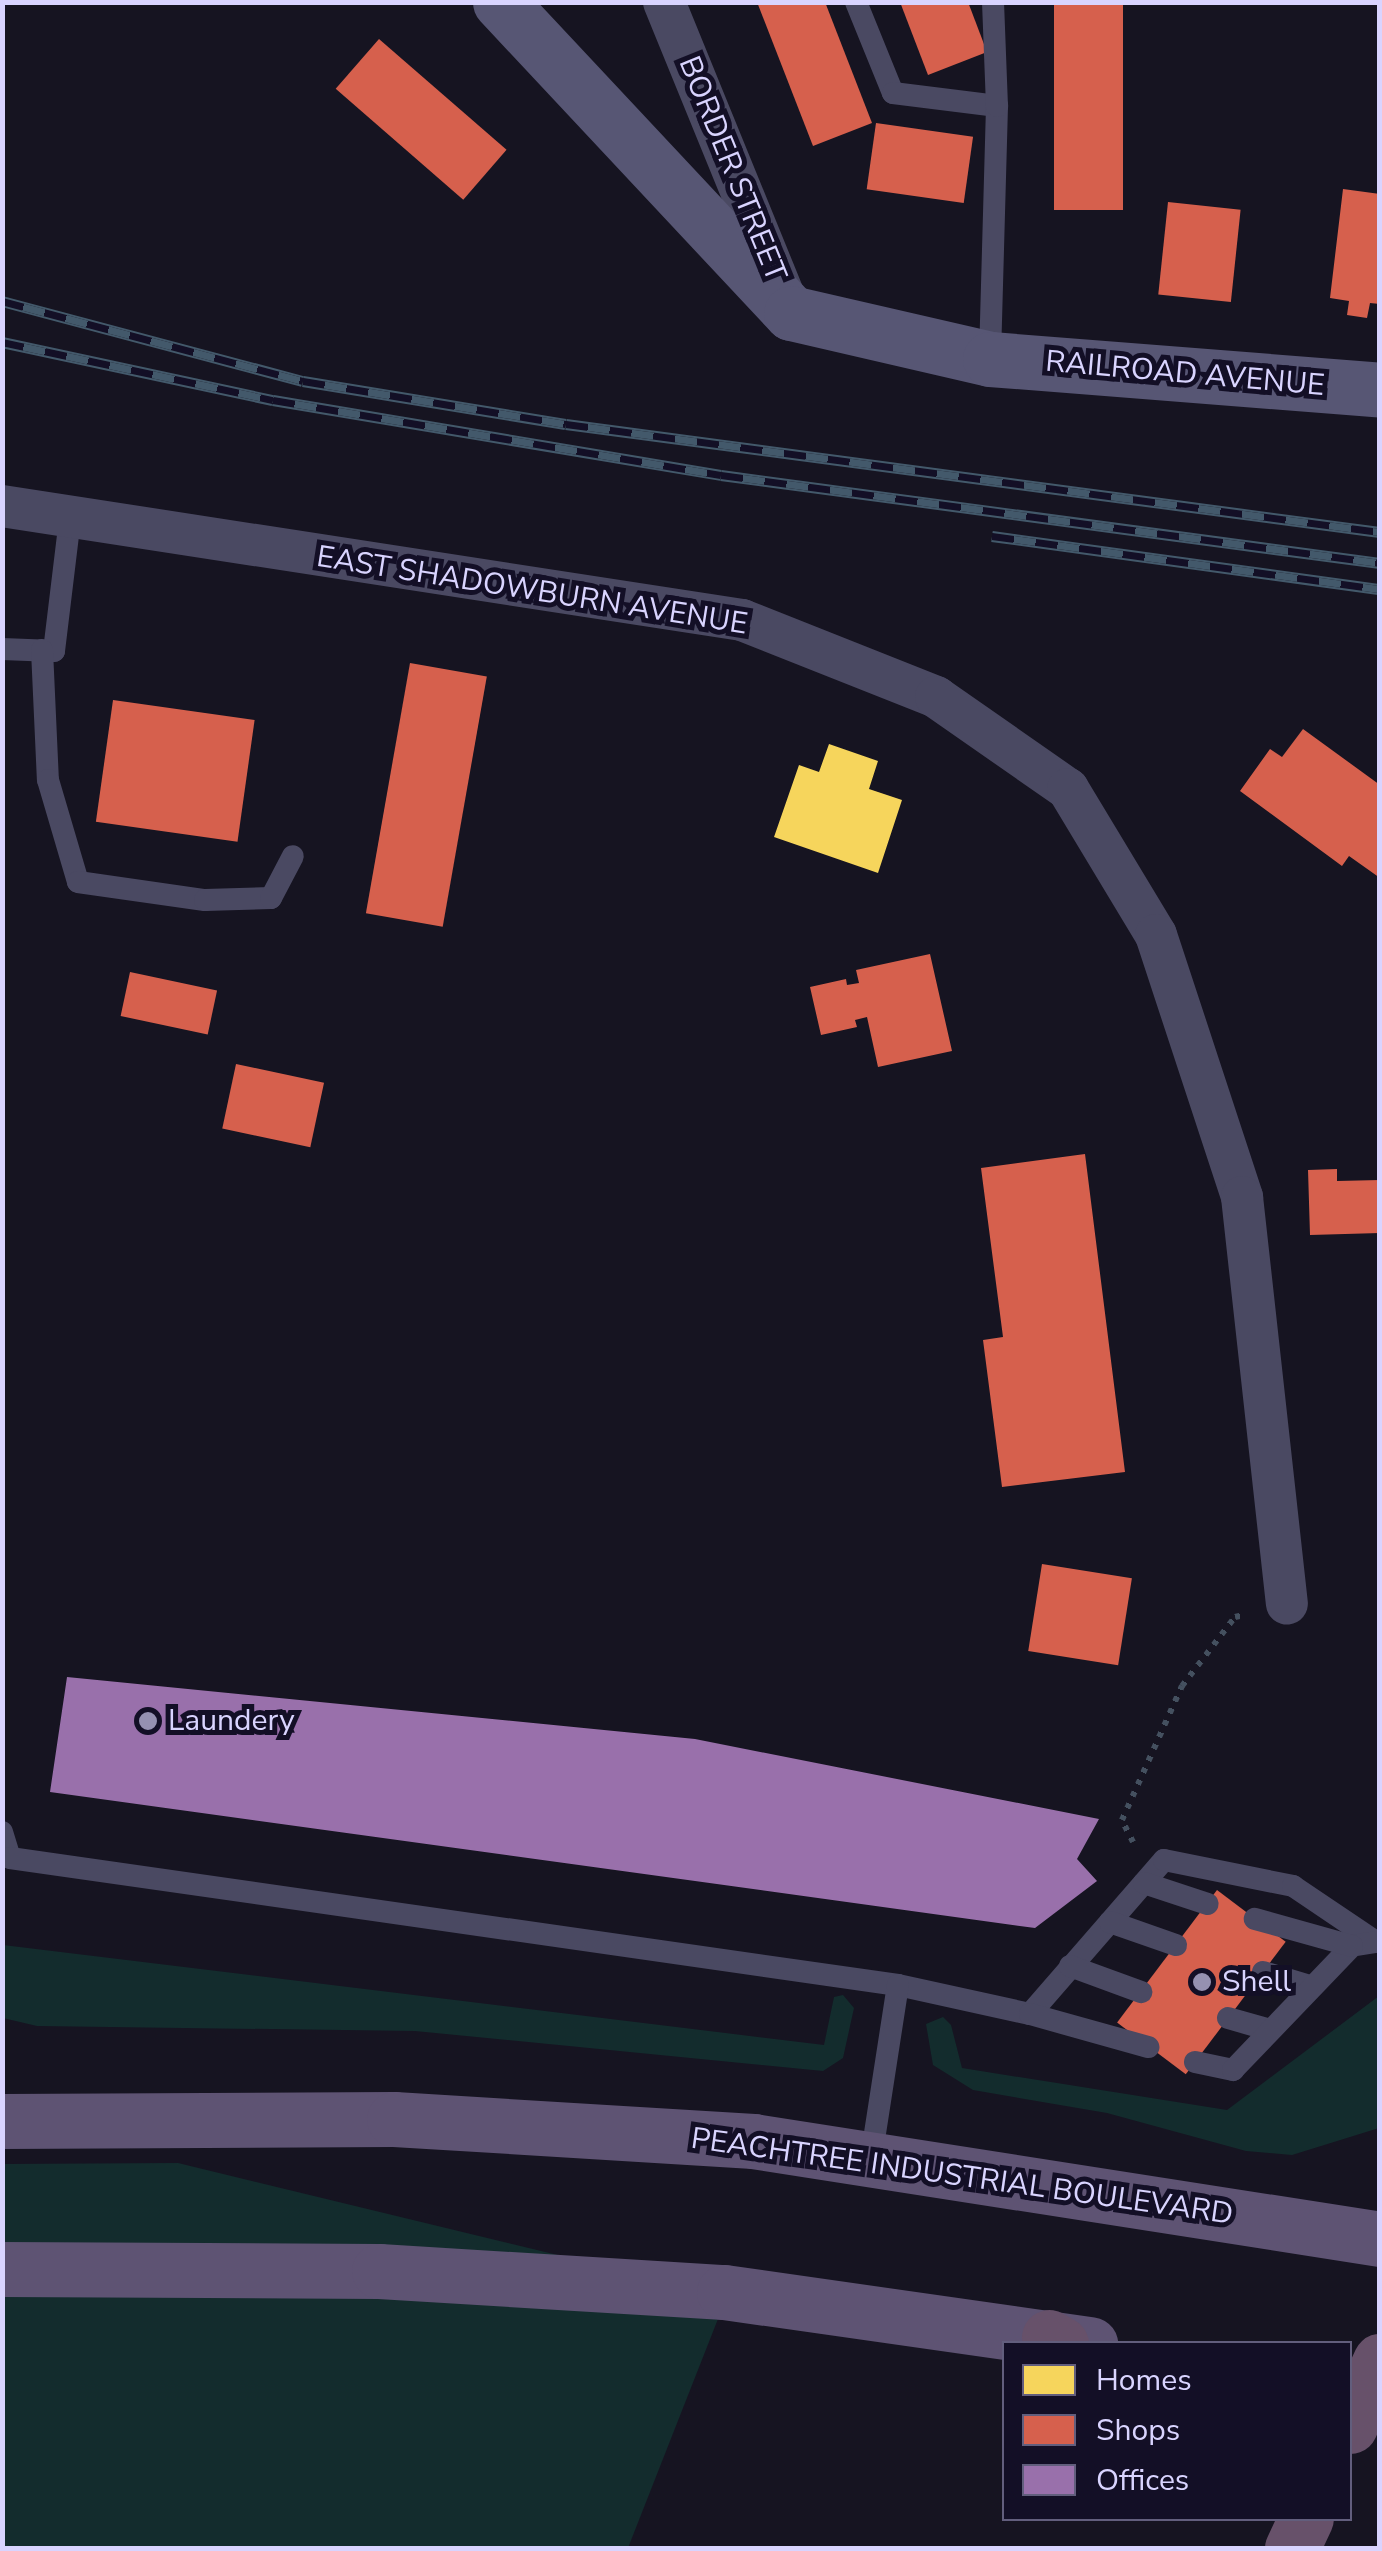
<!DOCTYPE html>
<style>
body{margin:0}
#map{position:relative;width:1382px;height:2551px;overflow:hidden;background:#161421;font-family:"Nunito Sans",sans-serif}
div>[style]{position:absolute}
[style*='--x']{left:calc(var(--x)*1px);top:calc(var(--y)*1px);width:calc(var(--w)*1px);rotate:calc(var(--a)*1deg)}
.green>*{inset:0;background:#132c2d}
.homes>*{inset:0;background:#f6d55c}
.shops>*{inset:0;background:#d6604d;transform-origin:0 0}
.offices>*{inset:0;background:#9970ab}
.path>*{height:6px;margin-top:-3px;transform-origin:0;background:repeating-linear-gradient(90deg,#44505f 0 5px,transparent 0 13px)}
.lane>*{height:22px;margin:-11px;padding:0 11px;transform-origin:11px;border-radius:11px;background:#4a4962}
.street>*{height:42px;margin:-21px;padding:0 21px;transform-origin:21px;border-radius:21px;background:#4a4962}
.secondary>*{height:55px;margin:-27.5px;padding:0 27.5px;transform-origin:27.5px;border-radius:27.5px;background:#575674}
.primary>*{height:55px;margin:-27.5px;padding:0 27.5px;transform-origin:27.5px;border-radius:27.5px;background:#5e5373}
.highway>*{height:55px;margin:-27.5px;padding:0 27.5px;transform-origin:27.5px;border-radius:27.5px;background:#67516a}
.rail>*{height:11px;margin-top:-5.5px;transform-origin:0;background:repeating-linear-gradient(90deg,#130f26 0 22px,#43596b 0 44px);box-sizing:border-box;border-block:2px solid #43596b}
.dots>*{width:28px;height:28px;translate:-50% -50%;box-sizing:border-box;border:5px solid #130f26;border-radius:50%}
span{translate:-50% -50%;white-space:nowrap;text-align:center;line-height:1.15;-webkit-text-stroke:10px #130f26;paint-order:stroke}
.street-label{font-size:30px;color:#d9d4ff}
.poi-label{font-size:30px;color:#d9d4ff}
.left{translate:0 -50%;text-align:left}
.frame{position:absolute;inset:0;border:5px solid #d9d4ff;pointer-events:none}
.legend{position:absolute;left:1002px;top:2341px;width:350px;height:180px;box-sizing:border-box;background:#130f26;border:2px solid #625e7d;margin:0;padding:12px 18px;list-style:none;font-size:30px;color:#d9d4ff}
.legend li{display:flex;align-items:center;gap:20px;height:50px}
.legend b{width:50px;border:2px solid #625e7d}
</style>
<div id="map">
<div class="green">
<div style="clip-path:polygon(3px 1945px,824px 2045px,834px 1997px,843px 1995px,854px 2008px,843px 2058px,823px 2071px,415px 2031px,37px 2026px,3px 2018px)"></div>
<div style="clip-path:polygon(1379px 1996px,1379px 2128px,1292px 2155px,1246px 2151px,1107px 2113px,973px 2090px,933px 2065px,926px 2024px,943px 2017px,951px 2025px,962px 2068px,1227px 2110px)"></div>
<div style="clip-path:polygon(178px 2163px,727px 2296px,628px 2548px,3px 2548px,2px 2164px)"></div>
</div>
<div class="homes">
<div style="clip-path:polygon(829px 744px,878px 761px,869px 789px,902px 800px,878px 873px,774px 837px,799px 765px,819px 772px)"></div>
</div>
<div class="shops">
<div style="clip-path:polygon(757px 2px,825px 2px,872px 123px,813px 146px)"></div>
<div style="clip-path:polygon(900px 2px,968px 2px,987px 52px,928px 75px)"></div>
<div style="left:1054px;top:2px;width:69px;height:208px"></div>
<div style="left:379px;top:39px;width:169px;height:66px;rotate:41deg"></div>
<div style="left:876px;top:123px;width:98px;height:67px;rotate:8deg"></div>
<div style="clip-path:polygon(1343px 189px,1380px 194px,1380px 304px,1370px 303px,1367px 318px,1347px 315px,1349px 301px,1330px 298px)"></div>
<div style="left:1168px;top:202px;width:73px;height:93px;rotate:6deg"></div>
<div style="left:410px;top:663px;width:78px;height:254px;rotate:10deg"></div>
<div style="left:113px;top:700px;width:143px;height:123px;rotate:8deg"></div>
<div style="clip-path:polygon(1303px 729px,1380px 785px,1380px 878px,1349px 856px,1342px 866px,1240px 791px,1270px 749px,1282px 757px)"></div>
<div style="clip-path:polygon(930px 954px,952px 1051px,878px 1067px,867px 1017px,855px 1020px,857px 1027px,821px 1035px,810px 987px,846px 979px,847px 985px,859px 983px,856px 970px)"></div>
<div style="left:130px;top:972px;width:89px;height:45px;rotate:12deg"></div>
<div style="left:236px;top:1064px;width:90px;height:66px;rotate:12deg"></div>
<div style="clip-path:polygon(1085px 1154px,1125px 1472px,1002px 1487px,983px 1340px,1003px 1337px,981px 1168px)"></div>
<div style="clip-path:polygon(1337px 1169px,1337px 1181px,1380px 1180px,1380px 1233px,1310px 1235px,1308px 1170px)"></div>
<div style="left:1042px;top:1564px;width:91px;height:88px;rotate:9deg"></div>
<div style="left:1217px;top:1890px;width:86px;height:166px;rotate:37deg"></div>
</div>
<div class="offices">
<div style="clip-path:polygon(67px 1677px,695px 1739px,1099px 1819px,1077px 1859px,1097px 1881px,1035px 1928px,50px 1792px)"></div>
</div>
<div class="path">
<div style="--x:1133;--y:1842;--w:25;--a:-117"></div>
<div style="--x:1122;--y:1820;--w:147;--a:-65.9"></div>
<div style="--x:1182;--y:1686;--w:87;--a:-52.5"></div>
<div style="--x:1235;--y:1617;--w:9;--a:-13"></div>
</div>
<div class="lane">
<div style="--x:856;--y:2;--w:98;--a:67.9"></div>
<div style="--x:893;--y:93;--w:105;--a:7.1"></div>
<div style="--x:997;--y:106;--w:253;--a:91.6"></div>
<div style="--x:993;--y:2;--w:104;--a:87.8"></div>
<div style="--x:2;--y:649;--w:52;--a:2.2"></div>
<div style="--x:54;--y:651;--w:133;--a:-83.1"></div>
<div style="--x:42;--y:650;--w:130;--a:87.4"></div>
<div style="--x:48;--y:780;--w:106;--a:73.6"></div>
<div style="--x:78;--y:882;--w:128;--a:8.1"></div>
<div style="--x:205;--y:900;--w:66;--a:-1.7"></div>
<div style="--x:271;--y:898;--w:47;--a:-62.4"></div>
<div style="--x:2;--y:1832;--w:27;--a:73"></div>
<div style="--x:10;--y:1858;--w:897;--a:8.14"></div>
<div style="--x:898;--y:1985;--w:135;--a:12.4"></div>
<div style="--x:1030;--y:2014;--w:204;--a:-49"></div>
<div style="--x:1164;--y:1860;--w:132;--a:11.4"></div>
<div style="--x:1293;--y:1886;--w:100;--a:34"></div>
<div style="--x:1376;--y:1942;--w:24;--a:171"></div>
<div style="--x:1144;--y:1883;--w:67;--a:18.2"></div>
<div style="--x:1110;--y:1922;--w:70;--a:19.2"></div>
<div style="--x:1070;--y:1966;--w:76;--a:20.1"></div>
<div style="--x:1263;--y:1972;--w:49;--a:16.6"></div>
<div style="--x:1030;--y:2014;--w:123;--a:15.6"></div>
<div style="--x:1228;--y:2018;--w:44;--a:15.9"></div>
<div style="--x:1195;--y:2062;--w:39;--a:12"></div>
<div style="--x:1233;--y:2070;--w:172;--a:-46.2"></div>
<div style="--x:1352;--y:1946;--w:101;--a:-164.4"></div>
<div style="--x:871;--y:2159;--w:176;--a:-81.2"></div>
</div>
<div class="street">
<div style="--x:664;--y:2;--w:315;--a:67.8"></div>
<div style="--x:2;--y:506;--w:749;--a:8.76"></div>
<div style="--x:742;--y:620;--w:209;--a:21.6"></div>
<div style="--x:936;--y:697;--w:161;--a:34.9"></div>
<div style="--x:1068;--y:789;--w:170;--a:58.9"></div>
<div style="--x:1156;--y:935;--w:276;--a:71.8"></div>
<div style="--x:1242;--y:1197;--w:409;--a:83.7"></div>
</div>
<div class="secondary">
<div style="--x:500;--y:2;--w:426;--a:46.9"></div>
<div style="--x:791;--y:313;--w:204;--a:13"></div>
<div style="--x:990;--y:359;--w:391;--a:4.5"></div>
</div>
<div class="primary">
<div style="--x:2;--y:2121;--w:392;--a:-0.3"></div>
<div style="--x:394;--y:2119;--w:360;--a:3.5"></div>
<div style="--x:753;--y:2141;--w:635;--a:8.88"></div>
<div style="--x:2;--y:2269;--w:377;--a:0.3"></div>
<div style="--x:379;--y:2271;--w:346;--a:3.5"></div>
<div style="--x:724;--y:2292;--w:370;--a:8.1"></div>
</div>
<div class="highway">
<div style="--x:1049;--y:2337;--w:14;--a:30"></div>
<div style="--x:1350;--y:2426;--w:72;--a:-65.2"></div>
<div style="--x:1292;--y:2548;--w:33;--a:-65"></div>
</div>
<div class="rail">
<div style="--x:2;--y:301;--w:311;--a:14.9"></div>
<div style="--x:303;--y:381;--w:266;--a:9.3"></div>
<div style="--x:566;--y:424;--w:821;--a:7.56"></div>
<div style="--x:2;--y:342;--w:277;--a:12.1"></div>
<div style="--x:273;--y:400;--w:454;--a:9.5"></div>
<div style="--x:721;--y:475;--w:665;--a:7.61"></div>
<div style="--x:992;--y:536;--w:392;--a:7.8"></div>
</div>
<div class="dots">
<div style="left:148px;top:1721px;background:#9591b1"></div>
<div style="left:1202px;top:1982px;background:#9591b1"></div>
</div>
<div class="street-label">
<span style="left:732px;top:169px;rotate:68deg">BORDER STREET</span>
<span style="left:1185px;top:374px;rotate:5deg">RAILROAD AVENUE</span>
<span style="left:532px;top:591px;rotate:9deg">EAST SHADOWBURN AVENUE</span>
<span style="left:962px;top:2177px;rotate:8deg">PEACHTREE INDUSTRIAL BOULEVARD</span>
</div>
<div class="poi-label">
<span class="left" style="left:168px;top:1721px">Laundery</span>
<span class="left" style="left:1222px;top:1982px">Shell</span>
</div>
<div class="frame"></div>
<ul class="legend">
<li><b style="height:28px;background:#f6d55c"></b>Homes</li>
<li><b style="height:28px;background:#d6604d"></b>Shops</li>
<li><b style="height:28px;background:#9970ab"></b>Offices</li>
</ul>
</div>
